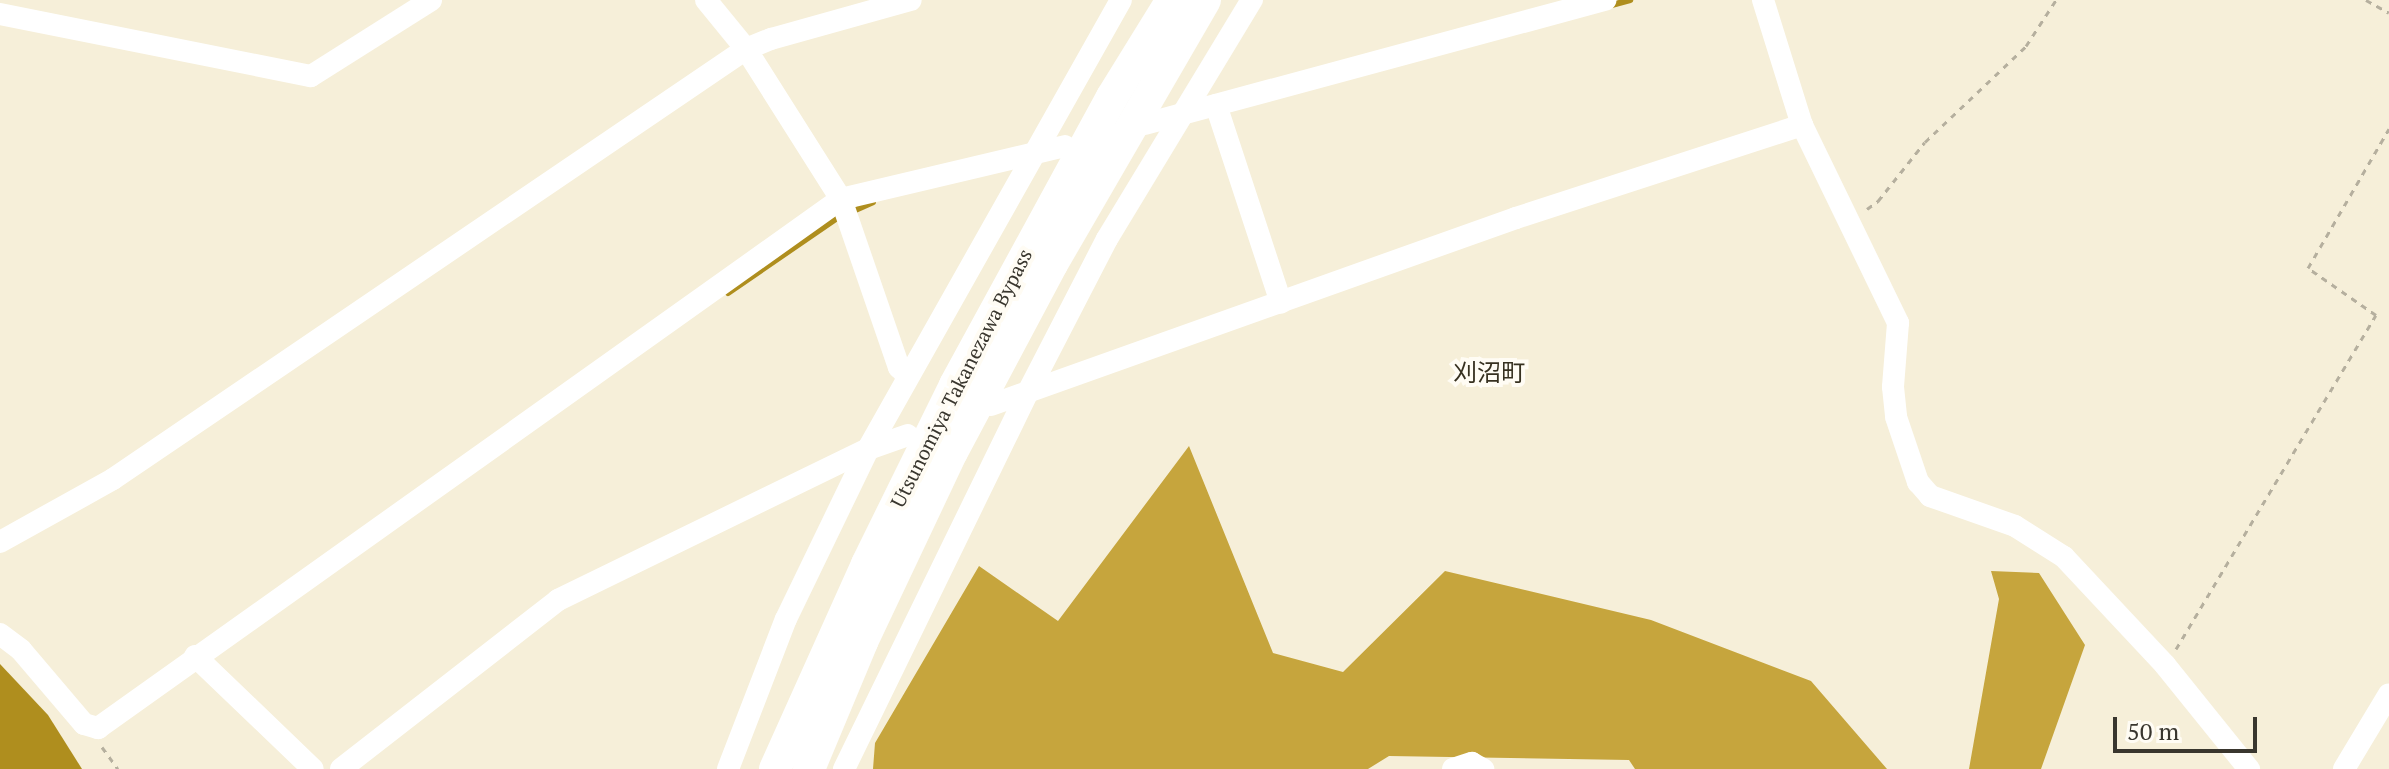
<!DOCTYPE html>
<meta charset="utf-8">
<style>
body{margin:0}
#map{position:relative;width:2389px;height:769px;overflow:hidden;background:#f6efd9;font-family:"PT Serif","Noto Sans JP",serif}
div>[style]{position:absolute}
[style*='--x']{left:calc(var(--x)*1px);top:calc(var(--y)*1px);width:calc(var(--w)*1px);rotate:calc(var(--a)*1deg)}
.forest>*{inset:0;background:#c6a53d}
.water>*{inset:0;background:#af8e1e}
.stream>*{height:6px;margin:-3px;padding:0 3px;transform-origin:3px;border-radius:3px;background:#af8e1e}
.path>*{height:3px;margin-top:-1.5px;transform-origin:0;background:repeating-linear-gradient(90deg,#b5af9e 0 6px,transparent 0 12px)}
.minor>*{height:22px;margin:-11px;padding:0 11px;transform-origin:11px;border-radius:11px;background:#fff}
.highway>*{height:32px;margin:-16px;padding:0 16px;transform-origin:16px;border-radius:16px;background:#fff}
span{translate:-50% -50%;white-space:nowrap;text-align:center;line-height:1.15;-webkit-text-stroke:8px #fffcf4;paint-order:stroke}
.street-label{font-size:20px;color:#39362e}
.quarter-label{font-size:24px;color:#373120}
.scale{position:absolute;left:2113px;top:717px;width:144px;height:36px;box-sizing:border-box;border:4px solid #39362e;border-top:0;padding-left:10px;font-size:24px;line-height:28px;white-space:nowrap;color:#39362e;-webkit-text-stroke:6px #fffcf4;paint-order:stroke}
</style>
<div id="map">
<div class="forest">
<div style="clip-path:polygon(1189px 446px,1273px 653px,1343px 672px,1445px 571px,1651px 620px,1811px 681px,1887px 769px,1635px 769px,1629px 760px,1389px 756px,1368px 769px,873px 769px,875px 743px,979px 566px,1058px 621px)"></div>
<div style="clip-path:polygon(1991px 571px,2039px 573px,2085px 645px,2041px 769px,1969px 769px,1999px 599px)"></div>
</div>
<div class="water">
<div style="clip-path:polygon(0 664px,48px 715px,82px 769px,0 769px)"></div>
</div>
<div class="stream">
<div style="--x:1608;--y:6;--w:23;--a:-15"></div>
<div style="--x:851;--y:212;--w:24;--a:-24"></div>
<div style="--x:728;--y:293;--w:136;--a:-34.5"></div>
</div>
<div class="path">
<div style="--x:2366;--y:0;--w:26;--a:29"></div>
<div style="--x:1867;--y:209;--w:14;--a:-36"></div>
<div style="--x:1878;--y:201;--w:75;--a:-51.5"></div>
<div style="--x:1925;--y:142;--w:139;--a:-43.5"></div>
<div style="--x:2026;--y:46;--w:55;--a:-56.9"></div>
<div style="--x:2176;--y:649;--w:389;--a:-59.1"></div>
<div style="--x:2376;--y:315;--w:83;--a:-145.3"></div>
<div style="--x:2308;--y:268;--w:161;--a:-59.8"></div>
<div style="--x:102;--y:747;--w:27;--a:54"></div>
</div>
<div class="minor">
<div style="--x:706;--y:0;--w:63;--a:50.8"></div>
<div style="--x:746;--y:49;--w:178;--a:57.7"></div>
<div style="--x:841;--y:199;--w:178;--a:71"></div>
<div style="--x:899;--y:367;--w:13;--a:48"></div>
<div style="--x:1763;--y:0;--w:131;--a:72.7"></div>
<div style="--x:1802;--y:125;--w:220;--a:64.1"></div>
<div style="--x:1898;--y:323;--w:64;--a:94.5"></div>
<div style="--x:1893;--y:387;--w:30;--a:84"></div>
<div style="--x:1896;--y:417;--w:69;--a:71.3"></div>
<div style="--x:1918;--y:482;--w:18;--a:49"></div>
<div style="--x:1930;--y:496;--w:90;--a:19.4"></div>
<div style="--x:2015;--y:526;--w:58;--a:32.3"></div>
<div style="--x:2064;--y:557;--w:148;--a:46.9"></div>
<div style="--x:2165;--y:665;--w:134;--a:51.1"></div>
<div style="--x:0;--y:14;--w:317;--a:11.3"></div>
<div style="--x:311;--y:76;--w:142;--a:-32.3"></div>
<div style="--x:1216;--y:105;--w:208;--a:71.8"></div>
<div style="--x:1145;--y:124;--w:477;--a:-15.1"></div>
<div style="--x:991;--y:405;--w:557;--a:-19.61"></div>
<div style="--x:1516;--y:218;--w:301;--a:-18"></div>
<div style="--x:0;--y:542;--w:129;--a:-29.1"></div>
<div style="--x:113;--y:479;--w:765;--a:-34.19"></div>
<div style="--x:746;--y:49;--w:27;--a:-22"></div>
<div style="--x:771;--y:39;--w:145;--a:-15.6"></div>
<div style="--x:0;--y:634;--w:26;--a:37"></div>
<div style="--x:21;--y:650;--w:97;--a:49.6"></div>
<div style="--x:84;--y:724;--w:15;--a:16"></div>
<div style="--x:98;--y:728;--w:912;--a:-35.45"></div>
<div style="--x:841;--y:199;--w:230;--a:-13.3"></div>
<div style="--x:195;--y:656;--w:163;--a:43.8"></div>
<div style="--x:341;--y:769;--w:275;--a:-37.9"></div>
<div style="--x:558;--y:600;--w:345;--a:-26"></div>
<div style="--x:868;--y:449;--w:42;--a:-19.3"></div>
<div style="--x:728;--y:769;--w:161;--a:-68.9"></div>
<div style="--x:786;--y:619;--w:189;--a:-64.2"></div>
<div style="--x:868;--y:449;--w:515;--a:-60.6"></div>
<div style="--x:844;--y:769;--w:420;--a:-64"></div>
<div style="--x:1028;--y:392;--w:172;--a:-62.7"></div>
<div style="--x:1107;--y:239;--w:280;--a:-58.8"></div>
<div style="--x:1453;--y:769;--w:20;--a:-18"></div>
<div style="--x:1472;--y:763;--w:13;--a:29"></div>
<div style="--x:2344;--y:769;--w:87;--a:-59"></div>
</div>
<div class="highway">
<div style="--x:775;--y:769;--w:225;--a:-65.8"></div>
<div style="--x:867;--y:564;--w:199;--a:-63.8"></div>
<div style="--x:955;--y:385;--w:328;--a:-61.4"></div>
<div style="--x:1112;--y:97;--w:114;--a:-58.3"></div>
<div style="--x:809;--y:769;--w:138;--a:-67.3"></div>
<div style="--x:862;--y:642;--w:210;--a:-64.7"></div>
<div style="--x:952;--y:452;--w:213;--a:-62"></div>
<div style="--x:1052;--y:264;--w:305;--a:-59.9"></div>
</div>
<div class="street-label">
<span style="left:961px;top:378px;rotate:-63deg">Utsunomiya Takanezawa Bypass</span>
</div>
<div class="quarter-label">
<span style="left:1489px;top:373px">刈沼町</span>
</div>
<div class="scale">50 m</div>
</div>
